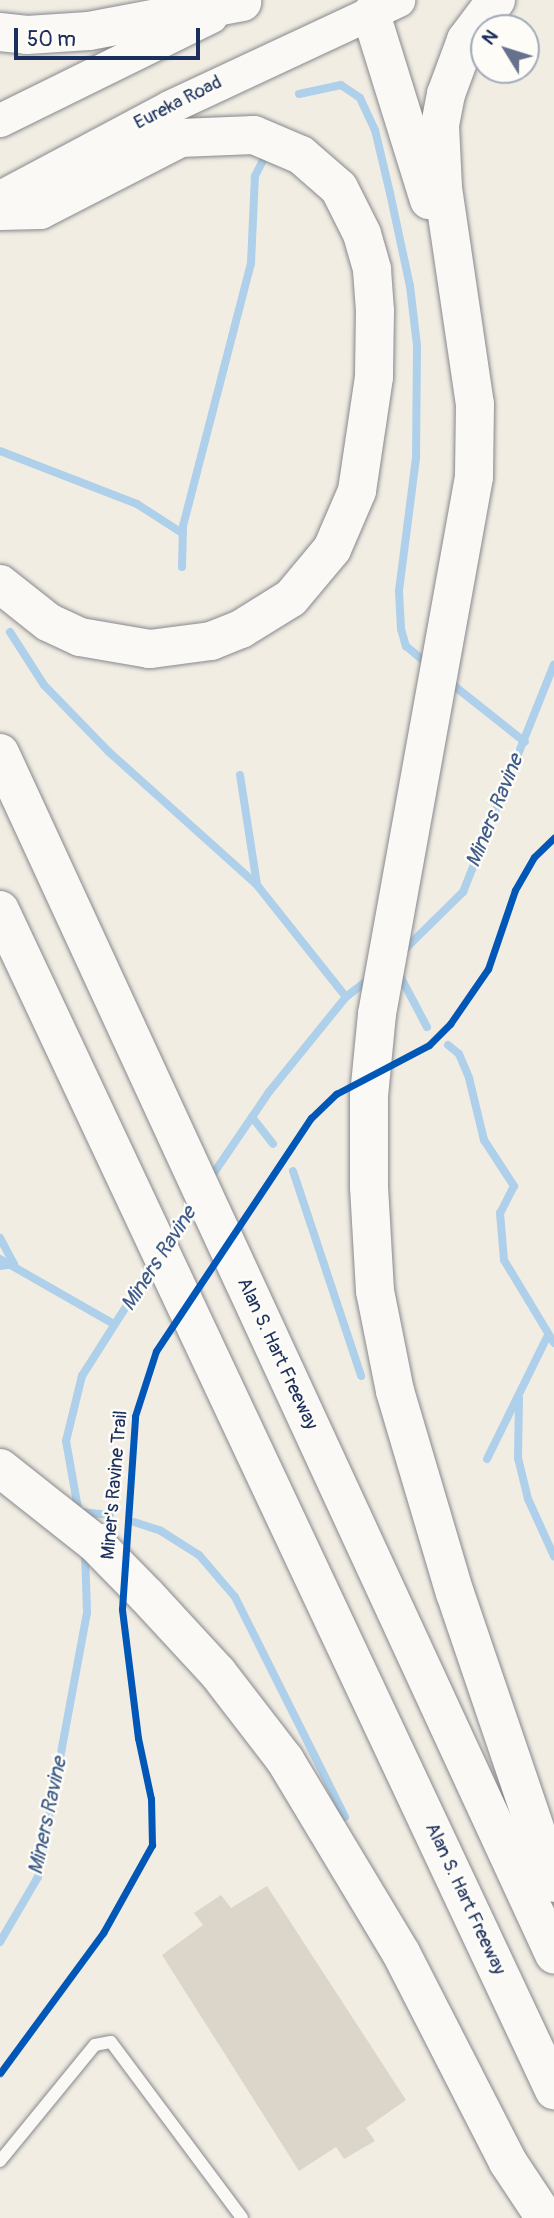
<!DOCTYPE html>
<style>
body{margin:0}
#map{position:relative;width:554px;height:2218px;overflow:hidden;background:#f1ede3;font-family:Pangolin,sans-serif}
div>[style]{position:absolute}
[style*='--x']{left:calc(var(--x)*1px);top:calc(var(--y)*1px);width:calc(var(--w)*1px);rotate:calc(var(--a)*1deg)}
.stream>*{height:8px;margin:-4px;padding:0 4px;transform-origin:4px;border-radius:4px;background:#aed0ea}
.building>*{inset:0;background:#dbd6c9}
.roads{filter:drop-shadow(0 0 2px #87898e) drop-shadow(0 0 2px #87898e)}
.service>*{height:12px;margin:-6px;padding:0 6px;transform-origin:6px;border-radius:6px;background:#faf9f6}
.secondary>*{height:33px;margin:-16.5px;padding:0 16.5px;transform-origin:16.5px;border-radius:16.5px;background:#faf9f6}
.motorway>*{height:38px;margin:-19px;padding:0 19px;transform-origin:19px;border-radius:19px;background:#faf9f6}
.cycleway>*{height:7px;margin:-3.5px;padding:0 3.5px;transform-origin:3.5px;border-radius:3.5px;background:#0057b8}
span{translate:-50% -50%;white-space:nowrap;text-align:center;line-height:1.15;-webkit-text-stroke:5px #fdfcf7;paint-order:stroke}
.street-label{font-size:19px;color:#1b2f5e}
.water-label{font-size:21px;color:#3e5b89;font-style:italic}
.north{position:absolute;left:470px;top:14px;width:70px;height:70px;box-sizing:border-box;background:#fdfcf7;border:2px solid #a3aaba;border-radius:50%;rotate:308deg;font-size:19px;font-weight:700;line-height:28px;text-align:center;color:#1b2f5e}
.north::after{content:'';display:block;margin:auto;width:24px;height:32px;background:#66728d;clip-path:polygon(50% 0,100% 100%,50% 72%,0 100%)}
.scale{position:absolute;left:14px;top:28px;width:186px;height:32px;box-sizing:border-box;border:4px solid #1b2f5e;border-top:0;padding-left:9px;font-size:21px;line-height:24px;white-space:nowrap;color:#1b2f5e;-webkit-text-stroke:5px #fdfcf7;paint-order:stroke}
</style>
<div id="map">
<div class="stream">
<div style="--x:299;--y:94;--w:43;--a:-12.1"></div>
<div style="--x:341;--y:85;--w:23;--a:34"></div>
<div style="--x:360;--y:98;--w:35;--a:65"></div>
<div style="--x:375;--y:130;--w:65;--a:76.6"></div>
<div style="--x:390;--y:193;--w:95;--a:77.9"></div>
<div style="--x:410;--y:286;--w:60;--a:83.3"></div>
<div style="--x:417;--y:346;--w:112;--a:90.5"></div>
<div style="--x:416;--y:458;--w:134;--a:97.3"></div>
<div style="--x:399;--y:591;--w:38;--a:87"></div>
<div style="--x:401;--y:629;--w:18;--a:74"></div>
<div style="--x:406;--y:646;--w:31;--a:40"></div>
<div style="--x:0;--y:451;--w:147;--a:21.1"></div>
<div style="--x:137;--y:504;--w:54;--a:32.8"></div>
<div style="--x:182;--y:567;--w:41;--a:-88.6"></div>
<div style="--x:183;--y:526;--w:272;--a:-75.5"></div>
<div style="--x:251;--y:263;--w:87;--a:-87.4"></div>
<div style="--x:255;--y:176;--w:20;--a:-63"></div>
<div style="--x:10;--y:632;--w:63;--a:57.3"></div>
<div style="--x:44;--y:685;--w:93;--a:45.9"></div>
<div style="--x:109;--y:752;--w:199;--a:41.9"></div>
<div style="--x:448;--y:681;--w:98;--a:38.4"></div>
<div style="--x:240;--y:775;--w:111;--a:81.2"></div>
<div style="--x:257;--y:885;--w:143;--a:51.5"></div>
<div style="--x:402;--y:952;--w:86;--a:-44.5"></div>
<div style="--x:463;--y:892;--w:245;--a:-68.2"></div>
<div style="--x:399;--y:974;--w:60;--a:62.2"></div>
<div style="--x:448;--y:1045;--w:14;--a:39"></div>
<div style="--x:459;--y:1054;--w:26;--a:67"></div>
<div style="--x:469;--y:1078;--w:64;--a:76.4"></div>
<div style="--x:484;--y:1140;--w:55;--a:56.9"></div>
<div style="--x:514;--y:1186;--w:30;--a:117"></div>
<div style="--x:500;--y:1213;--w:47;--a:85.1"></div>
<div style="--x:504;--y:1260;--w:97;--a:58.9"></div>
<div style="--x:252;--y:1117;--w:34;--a:52"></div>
<div style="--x:293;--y:1171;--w:216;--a:71.6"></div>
<div style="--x:209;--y:1180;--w:107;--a:-55.7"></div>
<div style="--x:269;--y:1092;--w:122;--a:-51"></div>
<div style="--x:346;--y:997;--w:31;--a:-38"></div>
<div style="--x:0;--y:1238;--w:30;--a:62"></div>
<div style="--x:14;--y:1264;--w:14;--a:172"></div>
<div style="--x:168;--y:1241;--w:46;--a:-55.6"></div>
<div style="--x:0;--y:1259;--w:131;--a:29.7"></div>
<div style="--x:519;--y:1398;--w:60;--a:91"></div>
<div style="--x:518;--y:1458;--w:42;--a:76.3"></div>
<div style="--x:528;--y:1499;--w:63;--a:65.5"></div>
<div style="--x:487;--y:1459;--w:138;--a:-63.8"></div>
<div style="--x:81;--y:1512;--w:29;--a:6"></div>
<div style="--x:79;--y:1514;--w:74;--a:-100.1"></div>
<div style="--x:66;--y:1441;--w:67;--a:-76.2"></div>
<div style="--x:82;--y:1376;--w:133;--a:-57.6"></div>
<div style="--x:134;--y:1522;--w:28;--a:18"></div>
<div style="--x:161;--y:1531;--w:45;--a:32.3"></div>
<div style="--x:199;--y:1555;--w:55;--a:49.4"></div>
<div style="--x:235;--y:1597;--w:246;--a:63.4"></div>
<div style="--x:0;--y:1942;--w:75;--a:-59.7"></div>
<div style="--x:38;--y:1877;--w:269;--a:-79.5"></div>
<div style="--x:87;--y:1612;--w:61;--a:-91.9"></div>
</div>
<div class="building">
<div style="clip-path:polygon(267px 1886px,406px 2100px,366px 2128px,375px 2141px,344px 2159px,336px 2147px,299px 2171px,162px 1955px,203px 1925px,194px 1913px,221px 1895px,231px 1908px)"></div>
</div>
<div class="roads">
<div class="service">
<div style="--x:0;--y:2161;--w:150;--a:-50.7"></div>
<div style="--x:95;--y:2045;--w:16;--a:-11"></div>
<div style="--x:111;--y:2042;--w:219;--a:53.3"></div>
</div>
<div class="secondary">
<div style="--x:0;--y:120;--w:235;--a:-26.2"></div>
<div style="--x:0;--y:197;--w:191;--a:-28"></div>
<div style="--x:169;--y:107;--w:253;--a:-25"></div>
</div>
<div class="motorway">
<div style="--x:496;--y:0;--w:50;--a:126.9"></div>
<div style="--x:466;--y:40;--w:58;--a:110.3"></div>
<div style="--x:446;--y:94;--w:33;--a:101"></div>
<div style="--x:440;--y:126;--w:62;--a:87.2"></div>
<div style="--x:443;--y:188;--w:218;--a:81.6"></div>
<div style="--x:475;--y:404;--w:73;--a:90.8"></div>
<div style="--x:474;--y:477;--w:546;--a:100.24"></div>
<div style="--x:377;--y:1014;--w:82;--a:95.6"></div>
<div style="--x:369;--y:1096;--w:91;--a:90"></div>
<div style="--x:369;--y:1187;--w:104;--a:86.7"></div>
<div style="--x:375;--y:1291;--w:102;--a:78.7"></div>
<div style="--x:395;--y:1391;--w:211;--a:73.5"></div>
<div style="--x:455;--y:1593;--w:306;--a:71.2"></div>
<div style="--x:371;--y:14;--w:195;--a:72.7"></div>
<div style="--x:0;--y:32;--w:27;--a:6"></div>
<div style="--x:27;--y:35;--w:62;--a:-3.7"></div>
<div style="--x:89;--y:31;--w:156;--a:-10.7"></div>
<div style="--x:0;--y:211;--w:40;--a:-1.4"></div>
<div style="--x:40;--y:210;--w:157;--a:-27.2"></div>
<div style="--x:180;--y:138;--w:74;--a:-2.3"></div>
<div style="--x:254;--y:135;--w:51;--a:23.1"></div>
<div style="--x:301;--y:155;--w:50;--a:41"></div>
<div style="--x:339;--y:188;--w:51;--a:63.4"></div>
<div style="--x:362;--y:234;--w:37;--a:74"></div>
<div style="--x:372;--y:270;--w:41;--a:85.8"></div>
<div style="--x:375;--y:311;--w:66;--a:90.9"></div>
<div style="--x:374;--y:377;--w:115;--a:98.5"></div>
<div style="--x:357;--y:491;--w:63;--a:113.3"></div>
<div style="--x:332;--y:549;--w:64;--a:129.9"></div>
<div style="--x:291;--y:598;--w:59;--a:148.2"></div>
<div style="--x:241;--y:629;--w:32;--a:158"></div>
<div style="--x:211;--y:641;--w:62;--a:172.5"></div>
<div style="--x:150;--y:649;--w:71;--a:-170.3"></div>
<div style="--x:80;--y:637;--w:35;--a:-155"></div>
<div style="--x:48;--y:622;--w:61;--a:-141.6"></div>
<div style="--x:0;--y:753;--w:1323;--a:65.24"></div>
<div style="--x:0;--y:910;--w:1304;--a:64.85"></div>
<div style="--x:0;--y:1468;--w:121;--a:38.3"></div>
<div style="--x:95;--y:1543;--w:73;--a:45.6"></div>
<div style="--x:146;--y:1595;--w:106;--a:47.3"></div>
<div style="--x:218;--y:1673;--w:110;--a:52.4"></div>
<div style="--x:285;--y:1760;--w:225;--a:59"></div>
<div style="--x:401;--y:1953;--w:235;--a:62.9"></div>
<div style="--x:508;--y:2162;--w:67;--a:56.5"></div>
</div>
</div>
<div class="cycleway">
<div style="--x:0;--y:2073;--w:174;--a:-53.7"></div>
<div style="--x:103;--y:1933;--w:101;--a:-60.9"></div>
<div style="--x:152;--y:1845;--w:46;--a:-91.2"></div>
<div style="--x:151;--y:1799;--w:62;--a:-102"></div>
<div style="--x:138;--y:1738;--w:130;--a:-97.1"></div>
<div style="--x:122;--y:1609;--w:193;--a:-86.1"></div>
<div style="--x:135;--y:1416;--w:68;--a:-72.1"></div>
<div style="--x:156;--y:1351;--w:280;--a:-56.4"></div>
<div style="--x:311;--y:1118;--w:35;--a:-44"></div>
<div style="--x:336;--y:1094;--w:105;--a:-27.8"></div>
<div style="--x:429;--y:1045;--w:30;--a:-45"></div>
<div style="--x:450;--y:1024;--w:67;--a:-55.4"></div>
<div style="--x:488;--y:969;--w:83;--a:-71.1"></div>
<div style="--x:515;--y:890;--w:38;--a:-60"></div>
<div style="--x:534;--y:857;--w:28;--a:-44"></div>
</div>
<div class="street-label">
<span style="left:178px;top:103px;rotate:-27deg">Eureka Road</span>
<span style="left:277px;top:1354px;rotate:65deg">Alan S. Hart Freeway</span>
<span style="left:115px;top:1485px;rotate:-85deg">Miner's Ravine Trail</span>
<span style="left:465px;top:1899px;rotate:65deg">Alan S. Hart Freeway</span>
</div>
<div class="water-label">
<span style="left:495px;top:811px;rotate:-68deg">Miners Ravine</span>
<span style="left:159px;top:1259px;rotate:-57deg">Miners Ravine</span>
<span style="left:48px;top:1816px;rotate:-78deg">Miners Ravine</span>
</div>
<div class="north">N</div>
<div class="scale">50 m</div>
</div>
